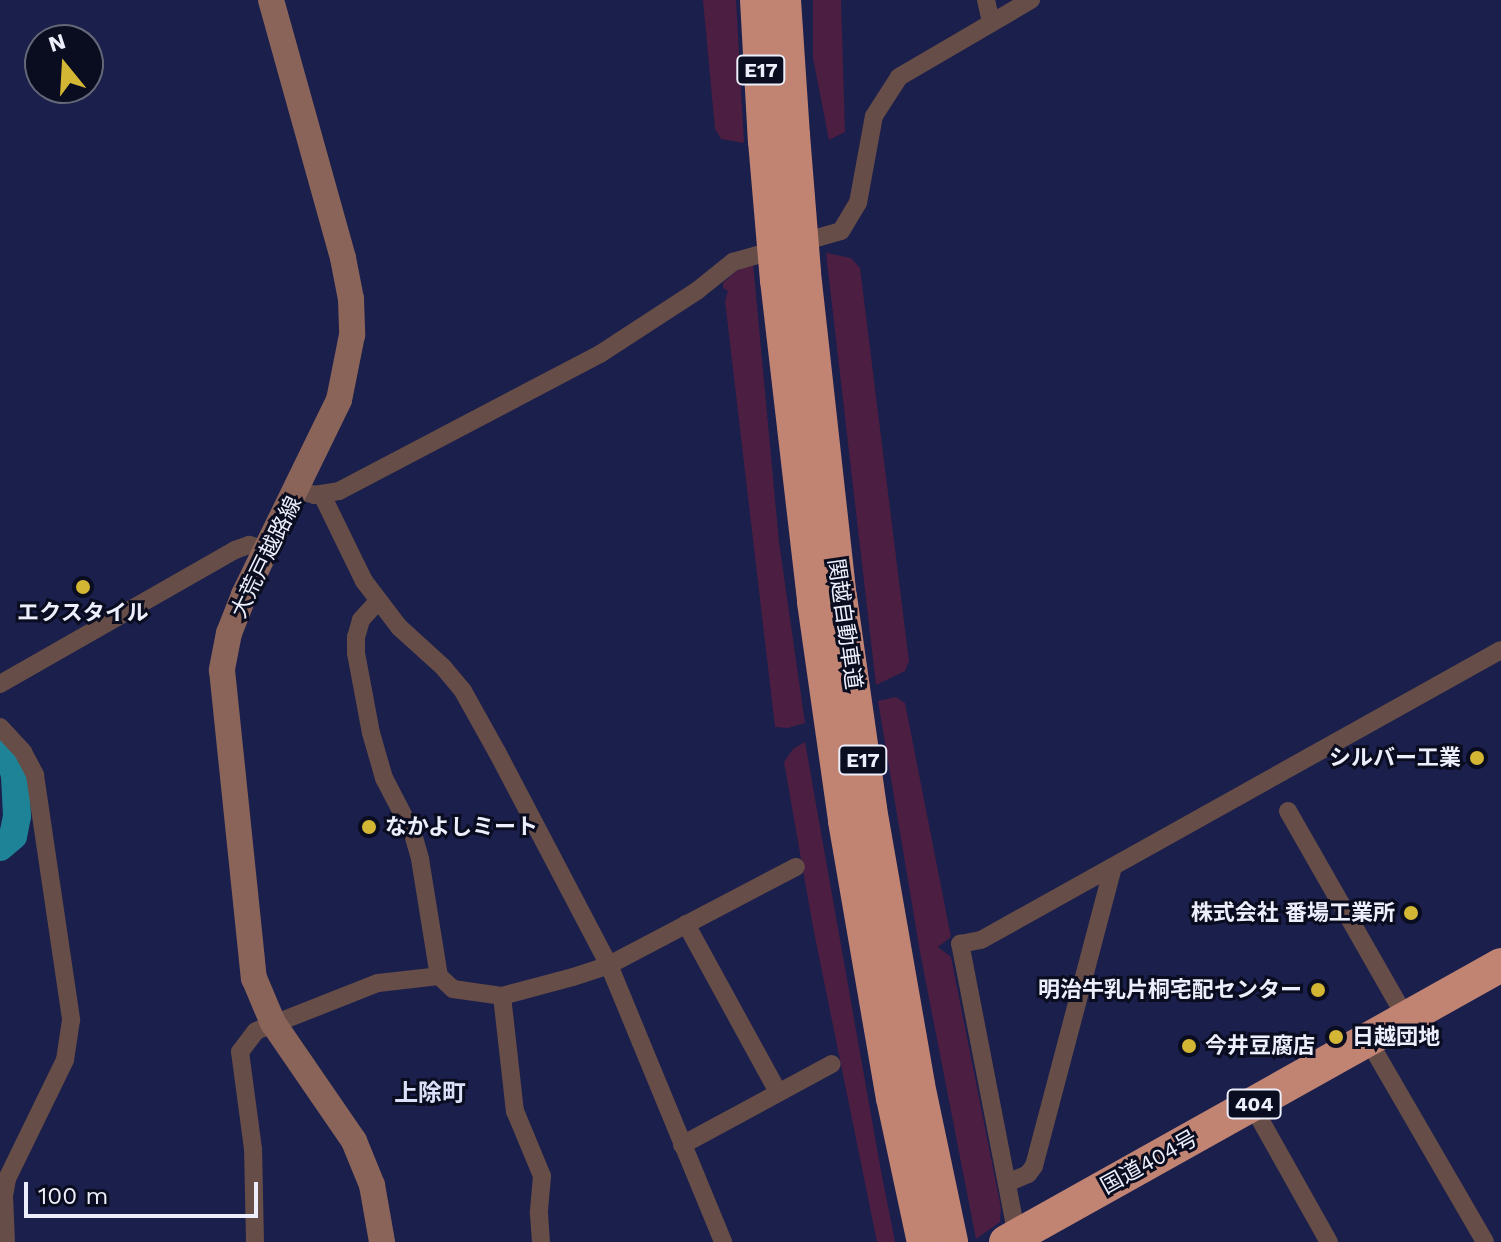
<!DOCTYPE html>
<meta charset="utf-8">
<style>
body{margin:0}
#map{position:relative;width:1501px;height:1242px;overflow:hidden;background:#1b1f4b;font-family:"Work Sans","Noto Sans JP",sans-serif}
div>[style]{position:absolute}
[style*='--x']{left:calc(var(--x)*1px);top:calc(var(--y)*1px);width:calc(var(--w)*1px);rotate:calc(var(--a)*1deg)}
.green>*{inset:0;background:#4b1e42}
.river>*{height:28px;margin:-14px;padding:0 14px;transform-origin:14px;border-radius:14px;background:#1e8397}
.street>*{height:18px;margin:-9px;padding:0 9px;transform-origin:9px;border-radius:9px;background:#674d47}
.secondary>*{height:26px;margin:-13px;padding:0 13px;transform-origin:13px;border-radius:13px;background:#8b6459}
.highway>*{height:34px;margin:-17px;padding:0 17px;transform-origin:17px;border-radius:17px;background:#c18473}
.highway-bridge>*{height:34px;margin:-17px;padding:0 17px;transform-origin:17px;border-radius:17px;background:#c18473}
.dots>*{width:22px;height:22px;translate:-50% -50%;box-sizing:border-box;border:4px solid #0a0c1f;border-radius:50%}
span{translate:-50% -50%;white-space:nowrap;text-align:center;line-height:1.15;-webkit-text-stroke:6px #0a0c1f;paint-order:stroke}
.shield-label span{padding:2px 6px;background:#0a0c1f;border:2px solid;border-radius:6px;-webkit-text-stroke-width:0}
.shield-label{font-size:20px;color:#eceffb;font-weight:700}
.street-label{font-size:22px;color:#eceffb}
.poi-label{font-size:22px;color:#eceffb;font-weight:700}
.right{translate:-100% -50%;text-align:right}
.left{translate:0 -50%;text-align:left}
.neighbourhood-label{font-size:24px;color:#dae0f7;font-weight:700}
.north{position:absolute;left:24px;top:24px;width:80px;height:80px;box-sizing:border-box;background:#0a0c1f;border:2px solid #646777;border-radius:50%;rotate:342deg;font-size:22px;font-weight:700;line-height:32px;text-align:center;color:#eceffb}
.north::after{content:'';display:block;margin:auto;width:28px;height:36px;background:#d4b635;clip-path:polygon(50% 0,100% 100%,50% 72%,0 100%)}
.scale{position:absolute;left:24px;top:1182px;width:234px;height:36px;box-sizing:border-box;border:4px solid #eceffb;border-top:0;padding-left:10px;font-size:24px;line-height:28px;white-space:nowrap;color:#eceffb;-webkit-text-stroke:6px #0a0c1f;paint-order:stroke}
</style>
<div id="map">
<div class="green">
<div style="clip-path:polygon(703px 0,736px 0,744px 143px,721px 139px,715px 129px)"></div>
<div style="clip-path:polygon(813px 0,841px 0,845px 132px,829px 140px,813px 58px)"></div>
<div style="clip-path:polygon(826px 253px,851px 258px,860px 268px,909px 661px,905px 671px,876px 685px)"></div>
<div style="clip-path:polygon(753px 263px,779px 542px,805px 723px,788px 728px,775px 727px,725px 301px,728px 291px,723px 288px,723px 283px,735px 272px)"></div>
<div style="clip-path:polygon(896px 697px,905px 703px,951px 937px,938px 947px,951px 957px,1001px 1208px,1000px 1222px,976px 1239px,920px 952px,878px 701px)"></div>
<div style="clip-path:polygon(805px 742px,881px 1171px,895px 1242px,877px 1242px,813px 927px,784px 762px,793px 749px)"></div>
</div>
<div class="river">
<div style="--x:0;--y:748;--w:17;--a:50"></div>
<div style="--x:11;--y:761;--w:16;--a:75"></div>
<div style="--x:15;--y:776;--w:40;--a:87.1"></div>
<div style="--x:17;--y:816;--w:20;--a:101"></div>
<div style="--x:13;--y:836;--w:17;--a:140"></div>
</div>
<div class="street">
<div style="--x:986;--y:0;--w:23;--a:77"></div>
<div style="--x:298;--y:490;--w:17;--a:17"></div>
<div style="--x:314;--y:495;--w:25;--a:-9"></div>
<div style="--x:339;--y:491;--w:295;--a:-27.7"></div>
<div style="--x:600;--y:354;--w:117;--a:-33.1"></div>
<div style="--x:698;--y:290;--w:45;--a:-38.7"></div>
<div style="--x:733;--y:262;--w:112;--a:-16"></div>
<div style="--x:841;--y:231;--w:33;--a:-59"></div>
<div style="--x:858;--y:203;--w:88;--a:-79.6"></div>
<div style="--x:874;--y:116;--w:46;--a:-57.3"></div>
<div style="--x:899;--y:77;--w:153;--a:-30.3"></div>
<div style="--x:322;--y:495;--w:96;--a:64"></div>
<div style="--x:364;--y:581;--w:58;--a:52.7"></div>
<div style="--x:399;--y:627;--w:59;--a:42.3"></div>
<div style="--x:443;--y:667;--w:31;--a:50"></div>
<div style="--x:463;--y:691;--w:70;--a:60.9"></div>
<div style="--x:497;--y:752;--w:241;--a:62.3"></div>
<div style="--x:609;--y:965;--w:300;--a:67.6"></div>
<div style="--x:378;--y:601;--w:25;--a:132"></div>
<div style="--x:361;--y:620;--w:18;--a:106"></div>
<div style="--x:356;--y:637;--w:16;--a:90"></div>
<div style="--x:356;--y:653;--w:81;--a:79.4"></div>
<div style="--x:371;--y:733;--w:47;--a:73.9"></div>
<div style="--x:384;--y:778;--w:63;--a:62.6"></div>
<div style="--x:413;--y:834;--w:26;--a:74"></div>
<div style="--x:420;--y:859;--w:119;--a:80.8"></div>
<div style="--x:0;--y:684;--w:271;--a:-29.7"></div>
<div style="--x:235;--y:550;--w:15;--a:-20"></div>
<div style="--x:249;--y:545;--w:20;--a:15"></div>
<div style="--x:0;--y:727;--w:34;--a:47"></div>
<div style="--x:23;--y:752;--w:26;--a:62"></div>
<div style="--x:35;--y:775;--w:248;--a:81.6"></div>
<div style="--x:71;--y:1020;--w:40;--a:98.5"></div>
<div style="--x:65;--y:1060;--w:132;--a:116"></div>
<div style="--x:7;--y:1179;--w:17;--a:100"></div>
<div style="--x:4;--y:1196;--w:46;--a:87.5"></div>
<div style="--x:1288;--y:811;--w:238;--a:60.3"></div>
<div style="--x:686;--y:924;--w:192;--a:61.3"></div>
<div style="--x:502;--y:996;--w:116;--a:83.6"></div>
<div style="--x:515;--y:1111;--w:70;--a:67.4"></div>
<div style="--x:542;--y:1176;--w:38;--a:95"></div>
<div style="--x:539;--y:1214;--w:28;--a:86"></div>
<div style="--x:1368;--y:1040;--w:233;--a:59.9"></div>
<div style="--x:1252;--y:1105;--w:157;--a:60.7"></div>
<div style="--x:682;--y:1145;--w:170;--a:-28.4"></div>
<div style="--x:1007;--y:1183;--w:23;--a:-23"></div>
<div style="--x:1028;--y:1174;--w:10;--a:-53"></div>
<div style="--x:1034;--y:1166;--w:308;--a:-75.2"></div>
<div style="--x:1017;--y:1236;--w:298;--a:-101"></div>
<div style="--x:960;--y:944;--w:21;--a:-11"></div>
<div style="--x:981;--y:940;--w:595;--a:-29.15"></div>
<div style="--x:255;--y:1242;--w:93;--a:-91.2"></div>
<div style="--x:253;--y:1149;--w:98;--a:-97.6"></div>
<div style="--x:240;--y:1052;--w:26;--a:-53"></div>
<div style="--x:256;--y:1031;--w:131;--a:-21.5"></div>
<div style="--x:378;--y:983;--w:61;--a:-6.5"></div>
<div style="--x:439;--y:976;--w:19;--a:43"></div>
<div style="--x:453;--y:989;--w:49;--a:8.1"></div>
<div style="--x:502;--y:996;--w:73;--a:-15"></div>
<div style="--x:573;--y:977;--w:38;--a:-18"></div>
<div style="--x:609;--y:965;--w:211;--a:-27.7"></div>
</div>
<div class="secondary">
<div style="--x:271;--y:0;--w:268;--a:74.4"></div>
<div style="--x:343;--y:258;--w:42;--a:79"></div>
<div style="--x:351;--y:299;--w:36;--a:88"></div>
<div style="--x:352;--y:335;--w:66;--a:101.3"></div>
<div style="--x:339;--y:400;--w:217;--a:116"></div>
<div style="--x:244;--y:595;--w:41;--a:111.5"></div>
<div style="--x:229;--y:633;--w:38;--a:101"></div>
<div style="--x:222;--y:670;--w:310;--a:84.1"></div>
<div style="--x:254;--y:978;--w:49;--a:67.1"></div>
<div style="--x:273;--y:1023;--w:143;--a:55.5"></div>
<div style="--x:354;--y:1141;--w:48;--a:67.8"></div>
<div style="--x:372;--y:1185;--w:58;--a:80"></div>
</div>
<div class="highway">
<div style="--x:757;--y:0;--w:141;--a:86.8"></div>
<div style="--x:784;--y:0;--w:135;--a:86.2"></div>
<div style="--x:804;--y:273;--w:326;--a:83.7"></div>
<div style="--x:840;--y:597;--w:214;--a:81.9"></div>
<div style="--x:870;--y:809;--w:280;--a:80.1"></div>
<div style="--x:918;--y:1085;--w:160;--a:78.1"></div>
<div style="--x:777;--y:280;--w:324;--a:83.4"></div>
<div style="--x:814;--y:602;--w:221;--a:81.9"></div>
<div style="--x:845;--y:821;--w:281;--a:80.2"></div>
<div style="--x:893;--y:1098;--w:147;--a:77.9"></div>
<div style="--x:1006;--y:1242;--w:567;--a:-29.23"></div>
</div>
<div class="highway-bridge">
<div style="--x:793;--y:135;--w:138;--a:85.4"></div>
<div style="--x:765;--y:141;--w:140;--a:85.1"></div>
</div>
<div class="dots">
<div style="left:83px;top:587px;background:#d4b635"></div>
<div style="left:1477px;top:758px;background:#d4b635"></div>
<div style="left:369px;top:827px;background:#d4b635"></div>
<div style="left:1411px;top:913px;background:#d4b635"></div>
<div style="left:1318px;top:990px;background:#d4b635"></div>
<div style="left:1336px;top:1037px;background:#d4b635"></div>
<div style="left:1189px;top:1046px;background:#d4b635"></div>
</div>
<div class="shield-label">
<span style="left:761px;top:70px">E17</span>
<span style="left:863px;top:760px">E17</span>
<span style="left:1254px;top:1104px">404</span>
</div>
<div class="street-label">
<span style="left:266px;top:557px;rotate:-64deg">大荒戸越路線</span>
<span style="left:845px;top:624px;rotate:82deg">関越自動車道</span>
<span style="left:1149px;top:1162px;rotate:-29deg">国道404号</span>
</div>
<div class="poi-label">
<span style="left:83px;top:613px">エクスタイル</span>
<span class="right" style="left:1461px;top:758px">シルバー工業</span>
<span class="left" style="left:385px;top:827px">なかよしミート</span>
<span class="right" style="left:1395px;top:913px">株式会社 番場工業所</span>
<span class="right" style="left:1302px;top:990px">明治牛乳片桐宅配センター</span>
<span class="left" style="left:1352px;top:1037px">日越団地</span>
<span class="left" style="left:1205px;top:1046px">今井豆腐店</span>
</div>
<div class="neighbourhood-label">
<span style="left:430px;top:1094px">上除町</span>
</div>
<div class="north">N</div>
<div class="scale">100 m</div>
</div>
